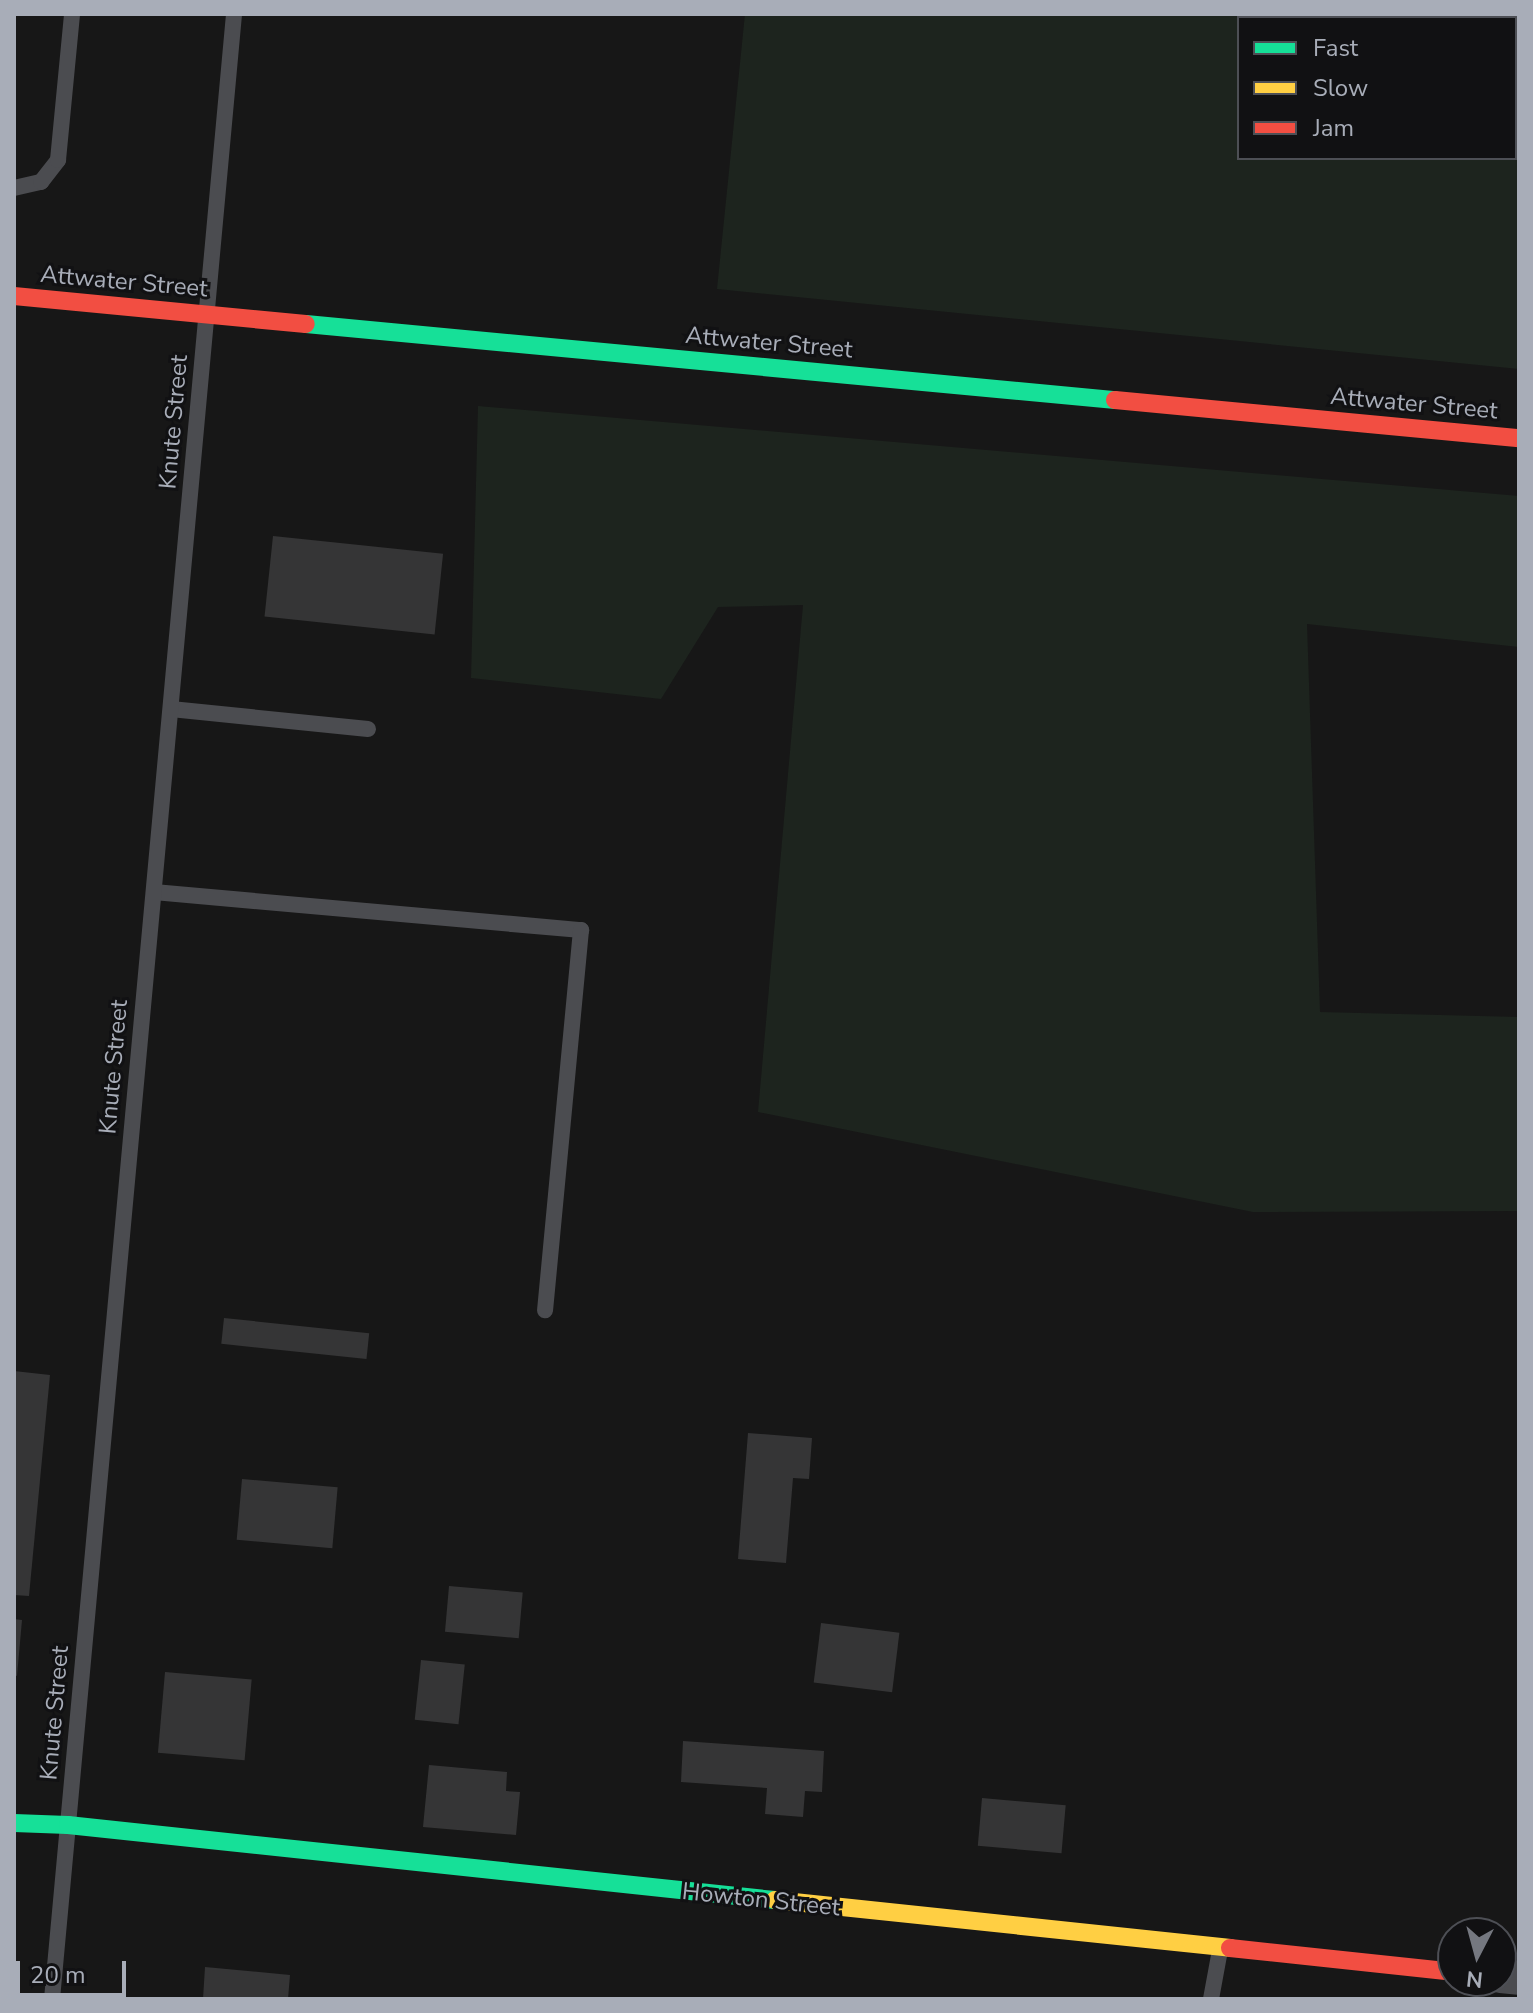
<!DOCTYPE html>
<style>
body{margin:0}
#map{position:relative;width:1533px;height:2013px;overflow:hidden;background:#171717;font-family:"Nunito Sans",sans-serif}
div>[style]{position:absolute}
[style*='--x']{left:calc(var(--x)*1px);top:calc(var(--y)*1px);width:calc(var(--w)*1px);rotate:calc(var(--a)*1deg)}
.green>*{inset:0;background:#1d241e}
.building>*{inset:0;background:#353536;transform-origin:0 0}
.lane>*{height:16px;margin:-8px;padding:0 8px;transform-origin:8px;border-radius:8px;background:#4b4c50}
.street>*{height:34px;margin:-17px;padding:0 17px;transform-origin:17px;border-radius:17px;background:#4b4c50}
.fast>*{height:18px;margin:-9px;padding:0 9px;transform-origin:9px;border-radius:9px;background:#16e098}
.slow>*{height:18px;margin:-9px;padding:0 9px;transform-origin:9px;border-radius:9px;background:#ffcf43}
.jam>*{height:18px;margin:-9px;padding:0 9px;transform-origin:9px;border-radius:9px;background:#f24e42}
span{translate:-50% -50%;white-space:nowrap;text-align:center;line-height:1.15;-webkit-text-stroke:6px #111113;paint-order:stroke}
.street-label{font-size:24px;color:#a8adb8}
.frame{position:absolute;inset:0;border:16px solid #a8adb8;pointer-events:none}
.legend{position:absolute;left:1237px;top:16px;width:280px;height:144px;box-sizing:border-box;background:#111113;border:2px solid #4d4f55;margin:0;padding:10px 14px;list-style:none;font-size:24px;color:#a8adb8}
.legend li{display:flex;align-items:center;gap:16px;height:40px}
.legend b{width:40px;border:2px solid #4d4f55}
.north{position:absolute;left:1437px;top:1917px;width:80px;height:80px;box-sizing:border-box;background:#111113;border:2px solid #4d4f55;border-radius:50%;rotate:186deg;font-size:22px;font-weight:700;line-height:32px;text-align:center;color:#a8adb8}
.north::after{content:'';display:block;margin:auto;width:28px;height:36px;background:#757880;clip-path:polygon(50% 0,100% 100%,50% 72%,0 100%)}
.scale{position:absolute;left:16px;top:1961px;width:110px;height:36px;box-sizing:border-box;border:4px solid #a8adb8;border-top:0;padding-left:10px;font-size:24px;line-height:28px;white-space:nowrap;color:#a8adb8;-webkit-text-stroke:6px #111113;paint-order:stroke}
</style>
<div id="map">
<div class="green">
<div style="clip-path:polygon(evenodd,745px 14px,1519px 14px,1519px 369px,717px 289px,745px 14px,1239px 18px,1515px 18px,1515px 158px,1239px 158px,1239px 18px)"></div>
<div style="clip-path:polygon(478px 406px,1519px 496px,1519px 647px,1307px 624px,1320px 1012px,1519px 1017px,1519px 1211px,1253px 1212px,758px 1112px,803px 605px,718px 607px,661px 699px,471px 678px)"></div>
</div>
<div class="building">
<div style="left:273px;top:536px;width:171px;height:81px;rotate:6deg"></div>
<div style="left:224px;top:1318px;width:146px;height:26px;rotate:6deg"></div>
<div style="clip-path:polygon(14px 1371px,50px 1375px,29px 1596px,14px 1595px)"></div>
<div style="clip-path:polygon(748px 1433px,812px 1438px,809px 1479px,793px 1478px,786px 1563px,738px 1559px)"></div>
<div style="left:242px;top:1479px;width:96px;height:61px;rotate:5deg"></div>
<div style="left:449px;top:1586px;width:74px;height:46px;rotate:5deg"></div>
<div style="clip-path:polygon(14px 1619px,22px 1620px,17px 1676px,14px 1675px)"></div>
<div style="left:821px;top:1623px;width:79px;height:60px;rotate:7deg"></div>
<div style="left:421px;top:1660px;width:44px;height:60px;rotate:6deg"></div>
<div style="left:165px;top:1672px;width:87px;height:81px;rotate:5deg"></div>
<div style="clip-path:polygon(683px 1741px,824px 1751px,822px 1792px,805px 1791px,803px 1817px,765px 1814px,767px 1788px,681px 1782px)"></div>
<div style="clip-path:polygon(429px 1765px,507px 1772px,506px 1791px,520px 1792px,516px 1835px,423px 1827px)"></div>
<div style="left:982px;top:1798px;width:84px;height:48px;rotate:5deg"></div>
<div style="clip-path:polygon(205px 1967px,290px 1975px,288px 1999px,203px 1999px)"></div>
</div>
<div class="lane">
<div style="--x:14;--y:188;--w:28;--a:-13"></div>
<div style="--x:41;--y:182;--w:28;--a:-52"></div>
<div style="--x:58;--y:160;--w:147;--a:-84.5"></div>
<div style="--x:171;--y:709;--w:198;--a:5.8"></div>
<div style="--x:154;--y:892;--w:429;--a:5.1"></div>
<div style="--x:581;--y:930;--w:382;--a:95.4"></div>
<div style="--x:52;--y:1999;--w:1993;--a:-84.76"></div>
<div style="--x:1211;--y:1999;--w:50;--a:-79.6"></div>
</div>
<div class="street">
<div style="--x:1501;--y:1976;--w:18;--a:6"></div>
</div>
<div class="fast">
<div style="--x:306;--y:324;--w:813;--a:5.37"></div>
<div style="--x:14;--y:1823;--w:54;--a:2.1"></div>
<div style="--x:68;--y:1825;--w:711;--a:6.06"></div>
</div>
<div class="slow">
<div style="--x:775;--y:1900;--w:458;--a:6"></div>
</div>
<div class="jam">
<div style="--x:14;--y:296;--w:293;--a:5.5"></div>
<div style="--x:1115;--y:400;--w:406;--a:5.4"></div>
<div style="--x:1230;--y:1948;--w:224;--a:6.1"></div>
</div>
<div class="street-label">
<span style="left:124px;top:282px;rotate:5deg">Attwater Street</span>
<span style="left:769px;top:343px;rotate:5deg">Attwater Street</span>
<span style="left:1414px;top:404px;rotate:5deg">Attwater Street</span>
<span style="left:174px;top:422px;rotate:-85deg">Knute Street</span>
<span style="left:114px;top:1067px;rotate:-85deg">Knute Street</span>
<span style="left:55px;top:1713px;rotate:-85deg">Knute Street</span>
<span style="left:761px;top:1900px;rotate:6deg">Howton Street</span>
</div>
<div class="frame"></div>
<ul class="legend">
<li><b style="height:10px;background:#16e098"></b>Fast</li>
<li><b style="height:10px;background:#ffcf43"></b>Slow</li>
<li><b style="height:10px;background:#f24e42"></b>Jam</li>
</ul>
<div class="north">N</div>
<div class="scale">20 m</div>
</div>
